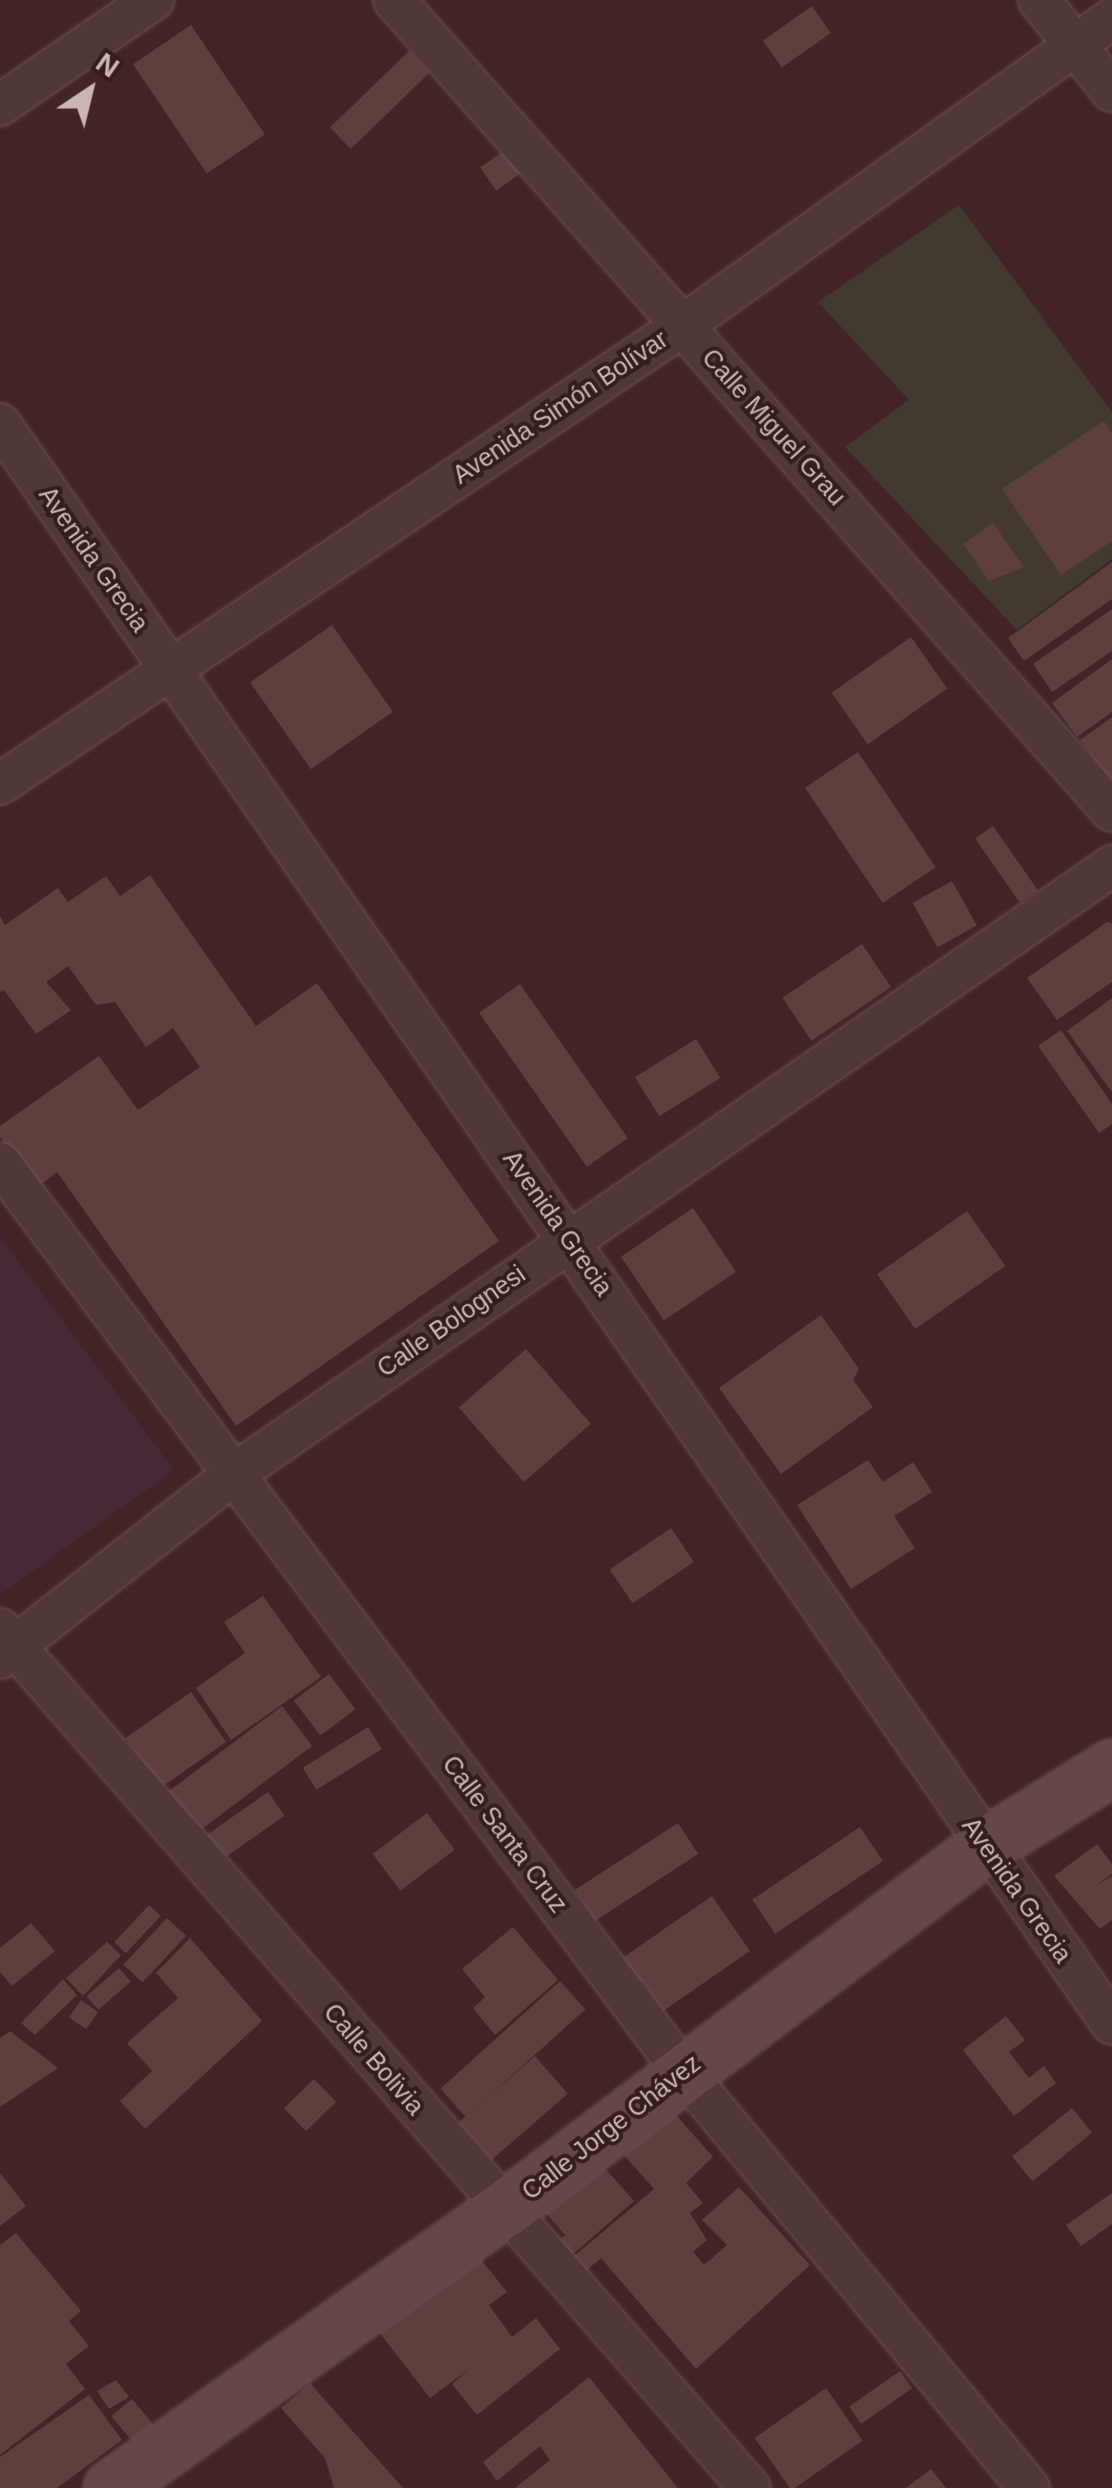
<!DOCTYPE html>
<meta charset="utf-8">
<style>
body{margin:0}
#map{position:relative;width:1112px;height:2488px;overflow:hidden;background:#422424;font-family:Helvetica,sans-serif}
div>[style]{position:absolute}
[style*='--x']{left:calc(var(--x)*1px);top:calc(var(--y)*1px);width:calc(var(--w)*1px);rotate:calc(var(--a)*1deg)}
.medical>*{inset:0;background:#423a31}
.green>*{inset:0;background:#452937}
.building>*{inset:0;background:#5f3e3e;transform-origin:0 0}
.roads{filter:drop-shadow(0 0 2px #685150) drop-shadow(0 0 2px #685150)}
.street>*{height:40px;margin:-20px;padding:0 20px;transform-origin:20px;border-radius:20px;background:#513838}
.secondary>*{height:55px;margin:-27.5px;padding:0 27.5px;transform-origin:27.5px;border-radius:27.5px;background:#644746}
span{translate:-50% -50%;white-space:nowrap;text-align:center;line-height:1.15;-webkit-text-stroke:8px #361d1d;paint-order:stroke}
.street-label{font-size:25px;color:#cbb6b5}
.north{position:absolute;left:40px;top:40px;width:100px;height:100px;-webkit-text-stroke:8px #361d1d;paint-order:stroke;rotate:35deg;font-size:28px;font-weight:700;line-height:40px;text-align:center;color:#cbb6b5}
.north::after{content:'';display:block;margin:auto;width:35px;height:45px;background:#cbb6b5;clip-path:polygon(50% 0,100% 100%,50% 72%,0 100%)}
</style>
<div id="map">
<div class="medical">
<div style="clip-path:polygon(959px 205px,1112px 412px,1112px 559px,1017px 630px,845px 447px,909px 400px,818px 302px)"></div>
</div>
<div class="green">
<div style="clip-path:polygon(0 1237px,174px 1470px,1px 1594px,0 1593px)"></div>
</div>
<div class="building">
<div style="left:812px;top:6px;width:33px;height:60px;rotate:55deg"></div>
<div style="left:191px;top:25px;width:132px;height:70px;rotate:56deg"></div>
<div style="left:409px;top:51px;width:30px;height:110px;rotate:46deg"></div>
<div style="left:508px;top:148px;width:28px;height:34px;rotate:55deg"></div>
<div style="clip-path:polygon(1104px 421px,1112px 434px,1112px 541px,1061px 575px,1002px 489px)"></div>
<div style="clip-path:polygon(993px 523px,1024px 567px,989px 581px,963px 544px)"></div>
<div style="clip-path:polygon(1112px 562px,1112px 599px,1024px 661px,1008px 638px)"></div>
<div style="clip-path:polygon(1112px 609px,1112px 651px,1052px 692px,1033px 664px)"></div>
<div style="left:332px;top:625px;width:106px;height:100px;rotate:55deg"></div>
<div style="left:911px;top:637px;width:63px;height:97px;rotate:55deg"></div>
<div style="clip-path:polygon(1112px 659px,1112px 712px,1077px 737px,1052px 703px)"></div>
<div style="clip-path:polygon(1112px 717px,1112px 783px,1080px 740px)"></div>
<div style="left:858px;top:752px;width:139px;height:64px;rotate:56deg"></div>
<div style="left:993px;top:826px;width:78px;height:22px;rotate:55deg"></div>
<div style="clip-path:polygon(150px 875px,256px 1026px,317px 983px,499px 1241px,236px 1426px,57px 1172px,36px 1188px,0 1137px,0 1126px,99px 1056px,138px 1110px,200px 1067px,173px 1028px,146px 1047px,115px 1002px,96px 1005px,68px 966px,46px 982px,71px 1010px,36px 1034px,4px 990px,0 992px,0 916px,5px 925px,58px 888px,68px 902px,106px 876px,120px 896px)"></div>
<div style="left:952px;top:881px;width:51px;height:45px;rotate:61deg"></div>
<div style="clip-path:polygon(1107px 922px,1112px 923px,1112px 982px,1057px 1020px,1027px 978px)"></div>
<div style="left:862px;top:944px;width:52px;height:96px;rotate:56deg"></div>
<div style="left:520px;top:984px;width:188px;height:50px;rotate:55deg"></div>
<div style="clip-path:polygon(1112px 998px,1112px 1092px,1067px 1031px)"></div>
<div style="clip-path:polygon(1061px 1030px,1112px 1104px,1112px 1124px,1099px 1133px,1038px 1046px)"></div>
<div style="left:696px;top:1039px;width:46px;height:72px;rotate:58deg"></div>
<div style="left:693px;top:1208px;width:77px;height:87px;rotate:56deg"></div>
<div style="left:967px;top:1211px;width:67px;height:110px;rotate:55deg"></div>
<div style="clip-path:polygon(821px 1315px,859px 1369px,853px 1380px,873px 1407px,781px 1474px,719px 1388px)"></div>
<div style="left:526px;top:1349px;width:99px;height:89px;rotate:49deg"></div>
<div style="clip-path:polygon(868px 1460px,883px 1482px,913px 1462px,932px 1492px,894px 1516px,915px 1548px,851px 1589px,797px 1505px)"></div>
<div style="left:671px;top:1528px;width:41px;height:74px;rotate:56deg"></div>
<div style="clip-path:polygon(263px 1596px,321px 1677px,231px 1740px,196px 1688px,245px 1653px,224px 1622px)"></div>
<div style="left:329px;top:1674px;width:44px;height:44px;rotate:53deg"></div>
<div style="left:191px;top:1692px;width:61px;height:80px;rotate:55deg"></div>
<div style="left:282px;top:1706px;width:50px;height:142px;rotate:53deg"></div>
<div style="left:368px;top:1727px;width:26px;height:77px;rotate:58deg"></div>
<div style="left:268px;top:1792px;width:29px;height:79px;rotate:55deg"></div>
<div style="left:427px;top:1813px;width:46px;height:68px;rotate:53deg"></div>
<div style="left:678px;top:1823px;width:37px;height:123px;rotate:57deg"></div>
<div style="left:860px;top:1827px;width:41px;height:130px;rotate:56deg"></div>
<div style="clip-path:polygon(1097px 1844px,1112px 1864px,1112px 1874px,1094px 1887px,1112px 1876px,1112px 1920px,1100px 1929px,1054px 1876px)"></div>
<div style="clip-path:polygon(712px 1896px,750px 1951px,663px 2011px,643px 1982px,634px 1988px,615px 1963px)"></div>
<div style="left:149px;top:1905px;width:16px;height:51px;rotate:43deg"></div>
<div style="left:167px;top:1918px;width:26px;height:64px;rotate:43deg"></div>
<div style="clip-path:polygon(31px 1923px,55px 1951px,12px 1986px,0 1972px,0 1948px)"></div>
<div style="clip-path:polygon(513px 1927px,558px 1980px,495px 2035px,473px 2008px,485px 1997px,462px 1969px)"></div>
<div style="clip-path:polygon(190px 1938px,262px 2021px,145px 2129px,120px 2101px,152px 2071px,127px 2043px,178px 1998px,156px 1973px)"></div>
<div style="clip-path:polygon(107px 1942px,121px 1955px,83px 1996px,66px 1978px)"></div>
<div style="left:119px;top:1968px;width:18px;height:43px;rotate:49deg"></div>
<div style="clip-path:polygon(63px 1979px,77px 1995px,35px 2035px,21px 2023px)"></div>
<div style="left:560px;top:1981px;width:38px;height:161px;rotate:48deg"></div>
<div style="left:81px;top:2000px;width:21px;height:21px;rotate:35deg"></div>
<div style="clip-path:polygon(1006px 2016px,1025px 2040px,1009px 2052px,1029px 2078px,1044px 2066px,1056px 2083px,1014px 2116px,963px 2050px)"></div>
<div style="clip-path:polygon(10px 2031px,58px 2068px,0 2107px,0 2038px)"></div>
<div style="left:535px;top:2056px;width:50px;height:101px;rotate:49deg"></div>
<div style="left:314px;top:2079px;width:32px;height:42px;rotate:46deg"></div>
<div style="left:1072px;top:2108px;width:32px;height:77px;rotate:51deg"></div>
<div style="clip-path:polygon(676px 2115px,713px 2157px,686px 2183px,703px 2203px,690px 2213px,707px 2240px,693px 2252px,704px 2265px,727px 2245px,702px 2220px,739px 2187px,810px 2265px,696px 2369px,601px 2258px,581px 2275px,568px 2261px,654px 2189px,623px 2154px)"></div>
<div style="clip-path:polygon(601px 2164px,634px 2201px,564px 2262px,551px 2247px,565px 2235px,545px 2212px)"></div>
<div style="clip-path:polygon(0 2173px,26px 2206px,0 2226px)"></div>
<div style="clip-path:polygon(1112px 2193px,1112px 2224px,1081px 2246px,1066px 2225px)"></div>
<div style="clip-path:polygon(16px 2233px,81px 2311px,69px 2321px,89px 2346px,66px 2364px,85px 2389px,0 2455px,0 2245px)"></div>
<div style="clip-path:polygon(479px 2257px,507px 2292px,489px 2305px,512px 2337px,536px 2318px,560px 2349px,477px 2415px,452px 2384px,469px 2369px,430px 2398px,379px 2332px)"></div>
<div style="left:900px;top:2371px;width:21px;height:62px;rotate:55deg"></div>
<div style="clip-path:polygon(589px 2377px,678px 2488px,515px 2488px,550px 2460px,540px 2446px,497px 2481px,483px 2462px)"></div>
<div style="clip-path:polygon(116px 2380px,129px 2397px,109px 2409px,97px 2391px)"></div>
<div style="clip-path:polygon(310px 2383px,403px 2488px,334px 2488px,325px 2458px,281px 2408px)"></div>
<div style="left:826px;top:2388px;width:64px;height:87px;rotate:55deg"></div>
<div style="clip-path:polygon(89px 2395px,122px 2440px,57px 2488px,0 2488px,0 2457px)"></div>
<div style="left:132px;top:2399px;width:33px;height:27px;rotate:50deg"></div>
<div style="clip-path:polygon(931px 2469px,946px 2488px,906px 2488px)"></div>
</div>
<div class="roads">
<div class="street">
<div style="--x:394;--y:0;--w:1083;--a:48.48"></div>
<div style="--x:1039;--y:0;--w:117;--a:51.3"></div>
<div style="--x:0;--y:105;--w:186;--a:-34.5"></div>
<div style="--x:0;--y:424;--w:1948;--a:55.2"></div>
<div style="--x:0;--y:784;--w:822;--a:-33.88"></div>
<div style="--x:682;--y:326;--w:528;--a:-35.53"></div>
<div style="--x:0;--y:1163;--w:1135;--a:53.06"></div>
<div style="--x:682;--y:2070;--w:543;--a:50.3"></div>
<div style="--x:0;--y:1629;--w:1140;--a:48.88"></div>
<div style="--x:0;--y:1658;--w:298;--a:-38.2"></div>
<div style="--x:234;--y:1474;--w:1068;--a:-34.7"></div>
</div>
<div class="secondary">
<div style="--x:111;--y:2488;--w:482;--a:-35.4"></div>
<div style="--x:504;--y:2209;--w:603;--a:-37.04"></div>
<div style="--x:985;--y:1846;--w:150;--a:-31.9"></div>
</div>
</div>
<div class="street-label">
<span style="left:560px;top:407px;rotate:-34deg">Avenida Simón Bolívar</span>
<span style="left:774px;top:427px;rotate:48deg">Calle Miguel Grau</span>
<span style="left:94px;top:559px;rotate:55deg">Avenida Grecia</span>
<span style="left:558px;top:1223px;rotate:55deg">Avenida Grecia</span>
<span style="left:451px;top:1321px;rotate:-35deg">Calle Bolognesi</span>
<span style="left:505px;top:1834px;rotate:53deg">Calle Santa Cruz</span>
<span style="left:1017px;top:1890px;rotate:55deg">Avenida Grecia</span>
<span style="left:374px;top:2059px;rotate:49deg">Calle Bolivia</span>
<span style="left:611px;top:2127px;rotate:-38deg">Calle Jorge Chávez</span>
</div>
<div class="north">N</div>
</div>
